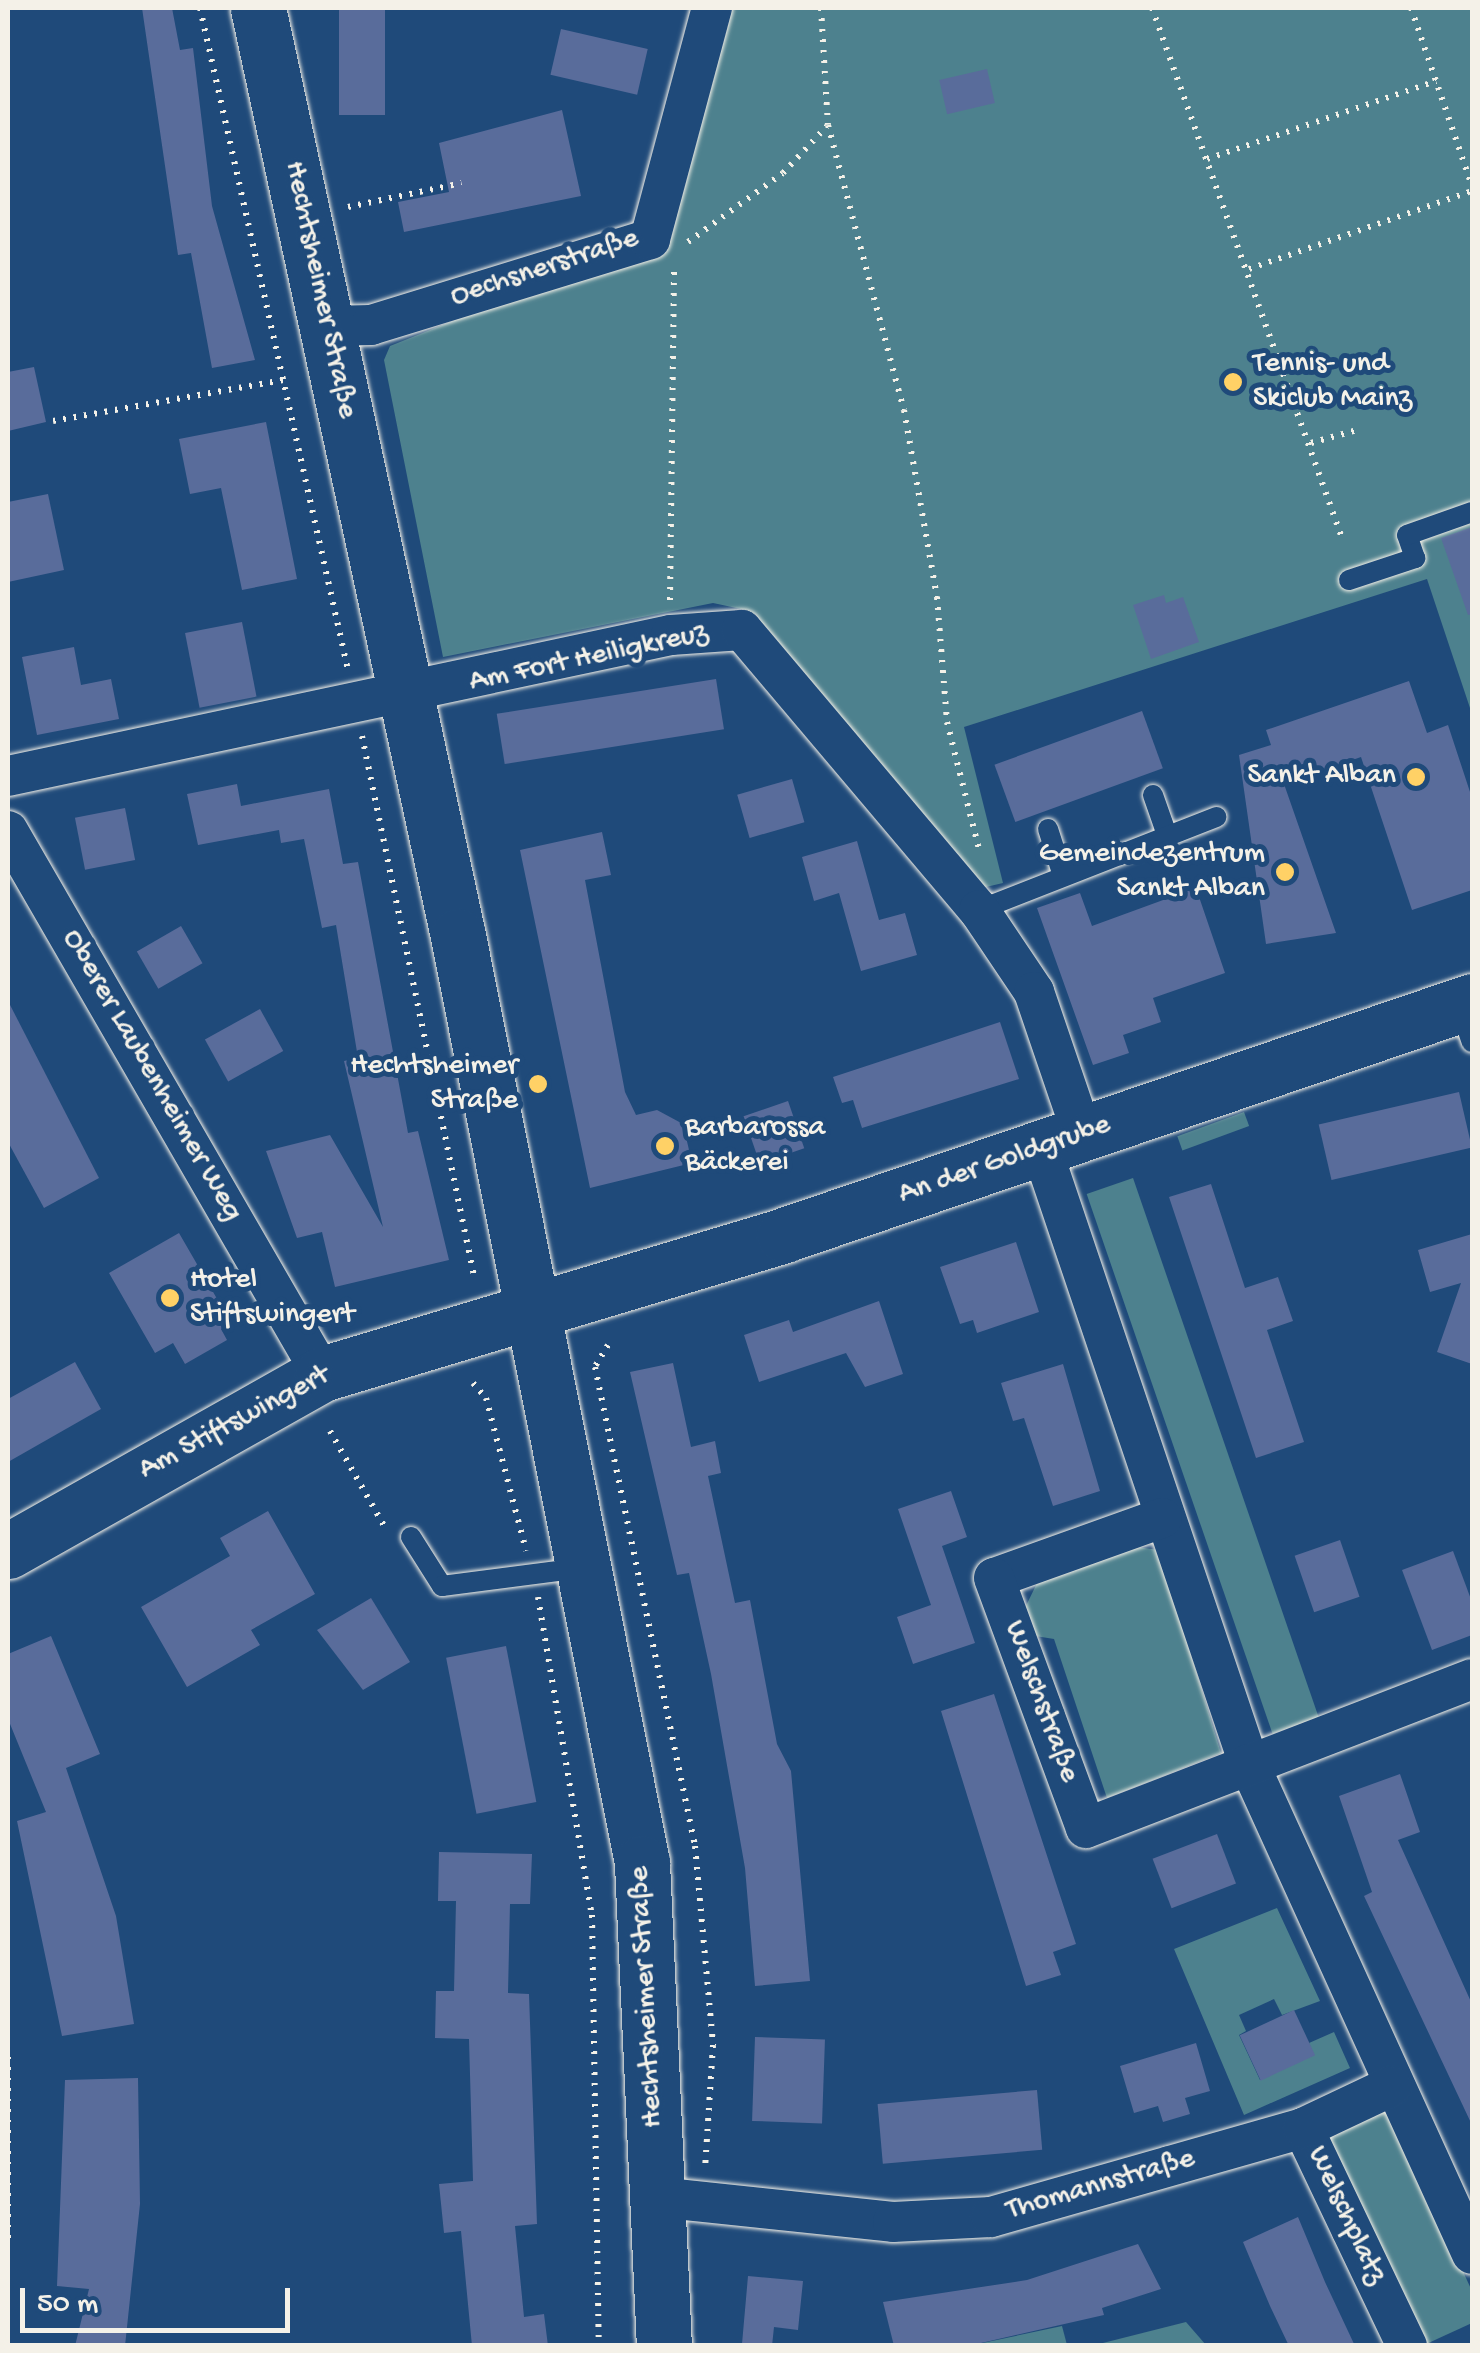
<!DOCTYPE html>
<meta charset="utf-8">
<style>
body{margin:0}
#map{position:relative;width:1480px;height:2353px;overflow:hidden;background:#1f4a7a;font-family:"Gochi Hand",sans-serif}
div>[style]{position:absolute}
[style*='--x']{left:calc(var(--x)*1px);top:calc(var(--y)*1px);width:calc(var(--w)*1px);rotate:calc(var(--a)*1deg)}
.green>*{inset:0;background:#4d818e;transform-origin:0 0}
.building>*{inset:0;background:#596c9b;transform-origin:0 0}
.path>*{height:6px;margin-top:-3px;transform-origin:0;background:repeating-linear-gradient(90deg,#f4f1e8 0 2.5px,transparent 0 10.5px)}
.roads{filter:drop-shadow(0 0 2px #f4f1e8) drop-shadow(0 0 2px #f4f1e8)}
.lane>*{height:20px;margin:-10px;padding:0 10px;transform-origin:10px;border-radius:10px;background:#1f4a7a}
.street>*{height:40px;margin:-20px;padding:0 20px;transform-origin:20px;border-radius:20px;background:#1f4a7a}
.secondary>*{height:55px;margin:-27.5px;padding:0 27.5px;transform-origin:27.5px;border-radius:27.5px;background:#1f4a7a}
.dots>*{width:28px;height:28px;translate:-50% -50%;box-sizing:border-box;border:5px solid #1f4a7a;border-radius:50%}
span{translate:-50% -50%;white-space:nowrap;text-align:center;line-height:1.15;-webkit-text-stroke:10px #1f4a7a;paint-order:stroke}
.street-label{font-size:30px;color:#f4f1e8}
.poi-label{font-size:30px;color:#f4f1e8}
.left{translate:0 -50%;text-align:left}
.right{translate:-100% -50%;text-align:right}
.frame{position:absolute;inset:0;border:10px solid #f4f1e8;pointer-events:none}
.scale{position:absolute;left:20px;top:2288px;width:270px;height:45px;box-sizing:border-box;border:5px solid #f4f1e8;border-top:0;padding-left:12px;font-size:30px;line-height:35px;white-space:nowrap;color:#f4f1e8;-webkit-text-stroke:8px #1f4a7a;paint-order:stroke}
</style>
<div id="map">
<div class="green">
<div style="clip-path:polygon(727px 8px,1472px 8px,1472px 714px,1427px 579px,964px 727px,1003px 883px,973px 890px,746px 610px,713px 603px,443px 657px,384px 360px,390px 346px,662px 237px)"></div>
<div style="left:1244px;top:1112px;width:15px;height:71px;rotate:70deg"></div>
<div style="left:1133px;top:1178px;width:571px;height:49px;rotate:71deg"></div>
<div style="clip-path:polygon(1121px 1545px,1159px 1550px,1221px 1753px,1107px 1798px,1054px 1639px,1029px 1635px,1022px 1614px,1040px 1577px)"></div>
<div style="clip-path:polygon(1277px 1908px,1320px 2001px,1282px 2015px,1274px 1999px,1239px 2015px,1246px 2031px,1239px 2035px,1260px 2080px,1314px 2055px,1309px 2043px,1334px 2032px,1350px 2068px,1244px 2115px,1174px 1949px)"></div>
<div style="clip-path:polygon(1388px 2109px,1472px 2291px,1472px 2323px,1424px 2345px,1327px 2137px)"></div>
<div style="clip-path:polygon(1186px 2322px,1206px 2345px,1095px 2345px)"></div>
<div style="clip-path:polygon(1062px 2326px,1067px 2345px,973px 2345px)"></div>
</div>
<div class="building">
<div style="clip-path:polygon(142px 8px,172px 8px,180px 50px,193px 48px,212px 206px,255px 360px,212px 368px,191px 253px,178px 255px)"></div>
<div style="left:339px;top:8px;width:46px;height:107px"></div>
<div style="left:561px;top:29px;width:89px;height:47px;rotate:13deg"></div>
<div style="left:987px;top:69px;width:35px;height:49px;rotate:77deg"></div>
<div style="clip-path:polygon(562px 110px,581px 196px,404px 232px,398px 202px,449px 192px,439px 143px)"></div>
<div style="clip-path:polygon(34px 367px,46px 422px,8px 431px,8px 372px)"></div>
<div style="clip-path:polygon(266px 422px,297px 579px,242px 590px,221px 488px,190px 494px,179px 439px)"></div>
<div style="clip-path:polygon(48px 494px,64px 570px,8px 582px,8px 502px)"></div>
<div style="clip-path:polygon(1472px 527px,1472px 614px,1468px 615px,1441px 538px)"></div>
<div style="clip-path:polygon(1164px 595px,1166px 603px,1183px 597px,1199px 642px,1151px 659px,1133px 605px)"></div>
<div style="left:242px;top:622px;width:76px;height:58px;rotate:79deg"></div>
<div style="clip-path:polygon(74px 647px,81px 685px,111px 679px,119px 719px,37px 735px,22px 657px)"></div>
<div style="left:716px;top:679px;width:51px;height:222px;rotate:81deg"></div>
<div style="clip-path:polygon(1409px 681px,1427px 733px,1448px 725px,1472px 798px,1472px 890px,1412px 910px,1361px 757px,1284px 784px,1336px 933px,1266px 944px,1239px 755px,1271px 745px,1266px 730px)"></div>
<div style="left:1142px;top:711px;width:61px;height:157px;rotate:70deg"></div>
<div style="left:792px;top:779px;width:45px;height:57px;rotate:74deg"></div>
<div style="clip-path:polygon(237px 784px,241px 806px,329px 789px,343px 864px,358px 862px,408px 1133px,418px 1131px,449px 1260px,335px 1287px,322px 1232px,297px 1238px,266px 1151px,330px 1135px,383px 1227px,344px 1061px,358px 1058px,336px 925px,322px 928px,304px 839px,281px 843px,279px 830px,198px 845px,187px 794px)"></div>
<div style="left:125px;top:808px;width:53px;height:51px;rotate:79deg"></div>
<div style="clip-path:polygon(602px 832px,611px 875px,585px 880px,625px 1092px,636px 1115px,657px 1110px,683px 1124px,692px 1163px,590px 1188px,520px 850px)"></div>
<div style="clip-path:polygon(857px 841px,879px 920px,905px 913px,917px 955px,861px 971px,839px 893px,814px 901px,802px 857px)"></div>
<div style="clip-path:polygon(1196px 888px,1225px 973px,1153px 998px,1161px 1022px,1123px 1035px,1129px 1053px,1093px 1065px,1037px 908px,1080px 893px,1092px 926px)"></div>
<div style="left:181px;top:926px;width:43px;height:51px;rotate:60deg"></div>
<div style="clip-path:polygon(8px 1001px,99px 1178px,44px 1208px,8px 1142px)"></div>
<div style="left:260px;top:1009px;width:48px;height:63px;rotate:61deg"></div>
<div style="clip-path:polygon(1000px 1022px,1019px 1079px,862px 1128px,853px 1100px,842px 1103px,833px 1077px)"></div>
<div style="left:1459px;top:1092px;width:57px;height:144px;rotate:77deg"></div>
<div style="left:788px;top:1101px;width:50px;height:47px;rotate:71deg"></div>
<div style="clip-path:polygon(1211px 1184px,1245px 1288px,1278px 1277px,1293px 1321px,1267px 1330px,1304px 1442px,1256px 1458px,1169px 1197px)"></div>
<div style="clip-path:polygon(179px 1233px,231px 1323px,221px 1329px,227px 1340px,185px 1364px,173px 1343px,155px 1353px,109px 1273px)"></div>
<div style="clip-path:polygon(1472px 1234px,1472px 1364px,1437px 1352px,1461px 1283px,1430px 1292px,1418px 1250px)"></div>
<div style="clip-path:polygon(1016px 1242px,1039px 1312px,977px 1333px,973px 1320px,960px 1324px,940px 1267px)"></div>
<div style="clip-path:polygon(879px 1301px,903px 1374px,865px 1387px,846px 1353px,759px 1382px,744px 1335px,789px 1320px,793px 1332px)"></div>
<div style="clip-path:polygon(75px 1362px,101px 1409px,8px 1462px,8px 1399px)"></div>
<div style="clip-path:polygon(673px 1363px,691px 1447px,715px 1441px,721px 1473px,708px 1476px,735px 1603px,750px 1600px,777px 1744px,791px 1771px,810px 1981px,755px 1986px,745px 1868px,711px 1674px,689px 1573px,677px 1575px,630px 1372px)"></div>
<div style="clip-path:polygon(1063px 1364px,1100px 1491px,1053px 1506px,1024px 1418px,1013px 1421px,1001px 1383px)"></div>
<div style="clip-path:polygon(951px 1491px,967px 1537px,942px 1546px,975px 1643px,913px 1664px,897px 1617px,931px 1605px,898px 1509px)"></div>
<div style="clip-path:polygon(268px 1511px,315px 1594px,251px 1630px,260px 1645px,187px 1687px,141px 1607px,230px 1556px,220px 1538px)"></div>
<div style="left:1340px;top:1540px;width:60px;height:48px;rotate:71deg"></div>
<div style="clip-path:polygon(1453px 1551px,1472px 1602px,1472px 1635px,1432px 1650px,1402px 1570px)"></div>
<div style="clip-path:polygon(371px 1598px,410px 1662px,363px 1690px,317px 1630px)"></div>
<div style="clip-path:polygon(51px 1636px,100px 1754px,66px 1768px,116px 1916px,134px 2024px,62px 2036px,17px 1821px,46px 1812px,8px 1719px,8px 1654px)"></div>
<div style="left:506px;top:1646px;width:159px;height:61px;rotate:79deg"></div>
<div style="clip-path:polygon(994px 1694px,1076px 1944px,1053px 1952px,1061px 1975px,1026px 1986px,941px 1711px)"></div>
<div style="clip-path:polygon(1400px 1774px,1420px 1832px,1398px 1840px,1472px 2004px,1472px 2125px,1364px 1896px,1372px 1892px,1339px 1796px)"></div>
<div style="left:1217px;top:1834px;width:53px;height:69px;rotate:69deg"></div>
<div style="clip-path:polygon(439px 1852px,532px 1854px,530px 1904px,510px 1904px,508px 1993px,529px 1994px,537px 2224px,515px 2226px,524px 2317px,544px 2314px,548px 2346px,472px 2346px,461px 2231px,444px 2233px,439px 2184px,473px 2181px,469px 2039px,435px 2038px,436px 1991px,454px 1991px,456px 1901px,438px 1901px)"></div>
<div style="left:1294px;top:2010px;width:50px;height:60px;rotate:65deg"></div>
<div style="left:755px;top:2037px;width:70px;height:84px;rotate:2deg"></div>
<div style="clip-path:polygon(1196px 2043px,1210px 2091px,1185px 2098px,1190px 2114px,1163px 2122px,1158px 2106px,1134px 2113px,1120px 2066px)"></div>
<div style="clip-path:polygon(138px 2078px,140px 2204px,125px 2346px,75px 2346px,89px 2289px,57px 2286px,65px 2080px)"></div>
<div style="left:1037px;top:2090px;width:60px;height:160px;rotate:85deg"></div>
<div style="clip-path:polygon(1298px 2217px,1325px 2282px,1355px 2346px,1289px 2346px,1270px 2306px,1243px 2242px)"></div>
<div style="clip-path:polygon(1138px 2244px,1161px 2289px,1102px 2308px,1104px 2315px,968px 2346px,894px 2346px,883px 2302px,1027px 2280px)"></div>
<div style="clip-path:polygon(748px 2276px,803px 2281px,798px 2330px,774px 2327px,772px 2346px,742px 2344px)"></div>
</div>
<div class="path">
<div style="--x:200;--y:8;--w:678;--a:77.4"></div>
<div style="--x:821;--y:8;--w:117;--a:86.6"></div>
<div style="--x:828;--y:125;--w:295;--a:75.1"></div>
<div style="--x:904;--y:410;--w:190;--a:80"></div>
<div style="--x:937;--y:597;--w:125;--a:85.4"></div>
<div style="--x:947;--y:722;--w:131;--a:75.9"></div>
<div style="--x:1152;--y:8;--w:566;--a:70.28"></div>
<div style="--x:1411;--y:8;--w:188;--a:71.1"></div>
<div style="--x:1207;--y:159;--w:242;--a:-18.8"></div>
<div style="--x:348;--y:207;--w:116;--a:-11.9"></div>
<div style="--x:688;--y:242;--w:117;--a:-36"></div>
<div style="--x:783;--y:173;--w:64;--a:-46.9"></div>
<div style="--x:1249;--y:269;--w:236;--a:-19.3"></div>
<div style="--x:53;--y:421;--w:234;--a:-10.1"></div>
<div style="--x:1311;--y:443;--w:51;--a:-15.9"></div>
<div style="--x:670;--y:600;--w:333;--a:-89.3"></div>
<div style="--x:362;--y:736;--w:551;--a:78.28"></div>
<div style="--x:608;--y:1345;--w:26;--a:121"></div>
<div style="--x:595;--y:1367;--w:489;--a:78.2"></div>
<div style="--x:695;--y:1846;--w:200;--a:84.8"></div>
<div style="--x:713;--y:2045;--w:123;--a:93.7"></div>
<div style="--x:473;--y:1383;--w:20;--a:49"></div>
<div style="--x:486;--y:1398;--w:158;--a:75.3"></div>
<div style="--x:330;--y:1431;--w:113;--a:60.3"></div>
<div style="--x:538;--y:1597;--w:323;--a:80.4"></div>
<div style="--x:592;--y:1915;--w:431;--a:89.1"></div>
<div style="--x:8;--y:2057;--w:188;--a:90"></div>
</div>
<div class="roads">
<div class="lane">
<div style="--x:1349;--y:580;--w:70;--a:-18.4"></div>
<div style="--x:1415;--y:558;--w:24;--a:-109"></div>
<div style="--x:1407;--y:535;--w:69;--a:-19.5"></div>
<div style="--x:1153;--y:795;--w:42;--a:70.7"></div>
<div style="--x:1048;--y:829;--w:46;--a:72.3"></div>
<div style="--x:979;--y:910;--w:255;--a:-21.4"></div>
<div style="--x:1460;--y:1008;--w:36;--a:71"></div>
<div style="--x:411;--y:1537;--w:58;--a:57.7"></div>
<div style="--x:442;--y:1586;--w:140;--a:-7.4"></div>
</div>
<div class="street">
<div style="--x:327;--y:326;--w:44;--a:-1.3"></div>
<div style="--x:371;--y:325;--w:292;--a:-17.1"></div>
<div style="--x:650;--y:239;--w:239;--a:-75"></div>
<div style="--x:8;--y:776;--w:678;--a:-12.01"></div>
<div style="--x:671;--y:635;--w:71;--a:-4"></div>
<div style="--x:742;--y:630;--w:367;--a:49.8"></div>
<div style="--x:979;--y:910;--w:99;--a:56.1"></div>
<div style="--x:1034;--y:992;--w:152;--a:71.2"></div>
<div style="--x:8;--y:831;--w:627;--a:59.96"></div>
<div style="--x:1042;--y:1150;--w:648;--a:71.37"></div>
<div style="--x:1249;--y:1764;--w:538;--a:65.53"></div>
<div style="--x:1162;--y:1518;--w:178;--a:160.3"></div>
<div style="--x:994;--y:1578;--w:266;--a:69.8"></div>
<div style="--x:1086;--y:1828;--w:414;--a:-21.1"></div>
<div style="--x:1303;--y:2128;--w:242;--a:64.5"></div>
<div style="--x:657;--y:2197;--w:237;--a:6"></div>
<div style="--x:893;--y:2222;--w:98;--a:-2.9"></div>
<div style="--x:991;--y:2217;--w:324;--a:-15.9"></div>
<div style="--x:1303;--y:2128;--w:98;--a:-25.3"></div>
</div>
<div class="secondary">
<div style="--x:258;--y:8;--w:949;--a:77.84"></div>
<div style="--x:458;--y:936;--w:945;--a:78.77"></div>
<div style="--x:642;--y:1863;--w:484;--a:87.4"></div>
<div style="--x:8;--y:1551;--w:360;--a:-29.4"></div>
<div style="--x:322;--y:1374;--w:482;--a:-16.7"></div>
<div style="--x:784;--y:1235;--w:727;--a:-18.78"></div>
</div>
</div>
<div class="dots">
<div style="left:1233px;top:382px;background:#ffd166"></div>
<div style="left:1416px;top:777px;background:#ffd166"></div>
<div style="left:1285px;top:872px;background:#ffd166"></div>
<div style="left:538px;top:1084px;background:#ffd166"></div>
<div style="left:665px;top:1146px;background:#ffd166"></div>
<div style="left:170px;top:1298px;background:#ffd166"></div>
</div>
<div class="street-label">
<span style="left:545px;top:269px;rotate:-18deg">Oechsnerstraße</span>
<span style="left:319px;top:290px;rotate:78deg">Hechtsheimer Straße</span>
<span style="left:589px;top:659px;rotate:-12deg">Am Fort Heiligkreuz</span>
<span style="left:151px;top:1076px;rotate:60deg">Oberer Laubenheimer Weg</span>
<span style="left:1005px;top:1161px;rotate:-19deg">An der Goldgrube</span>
<span style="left:235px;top:1424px;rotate:-28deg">Am Stiftswingert</span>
<span style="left:1040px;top:1702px;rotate:70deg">Welschstraße</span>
<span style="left:648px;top:1997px;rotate:-93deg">Hechtsheimer Straße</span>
<span style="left:1101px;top:2186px;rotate:-16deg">Thomannstraße</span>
<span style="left:1345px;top:2216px;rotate:65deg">Welschplatz</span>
</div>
<div class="poi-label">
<span class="left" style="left:1253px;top:382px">Tennis- und<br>Skiclub Mainz</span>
<span class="right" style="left:1396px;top:777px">Sankt Alban</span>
<span class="right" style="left:1265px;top:872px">Gemeindezentrum<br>Sankt Alban</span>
<span class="right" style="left:518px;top:1084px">Hechtsheimer<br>Straße</span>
<span class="left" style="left:685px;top:1146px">Barbarossa<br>Bäckerei</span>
<span class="left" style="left:190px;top:1298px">Hotel<br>Stiftswingert</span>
</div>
<div class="frame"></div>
<div class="scale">50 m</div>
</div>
